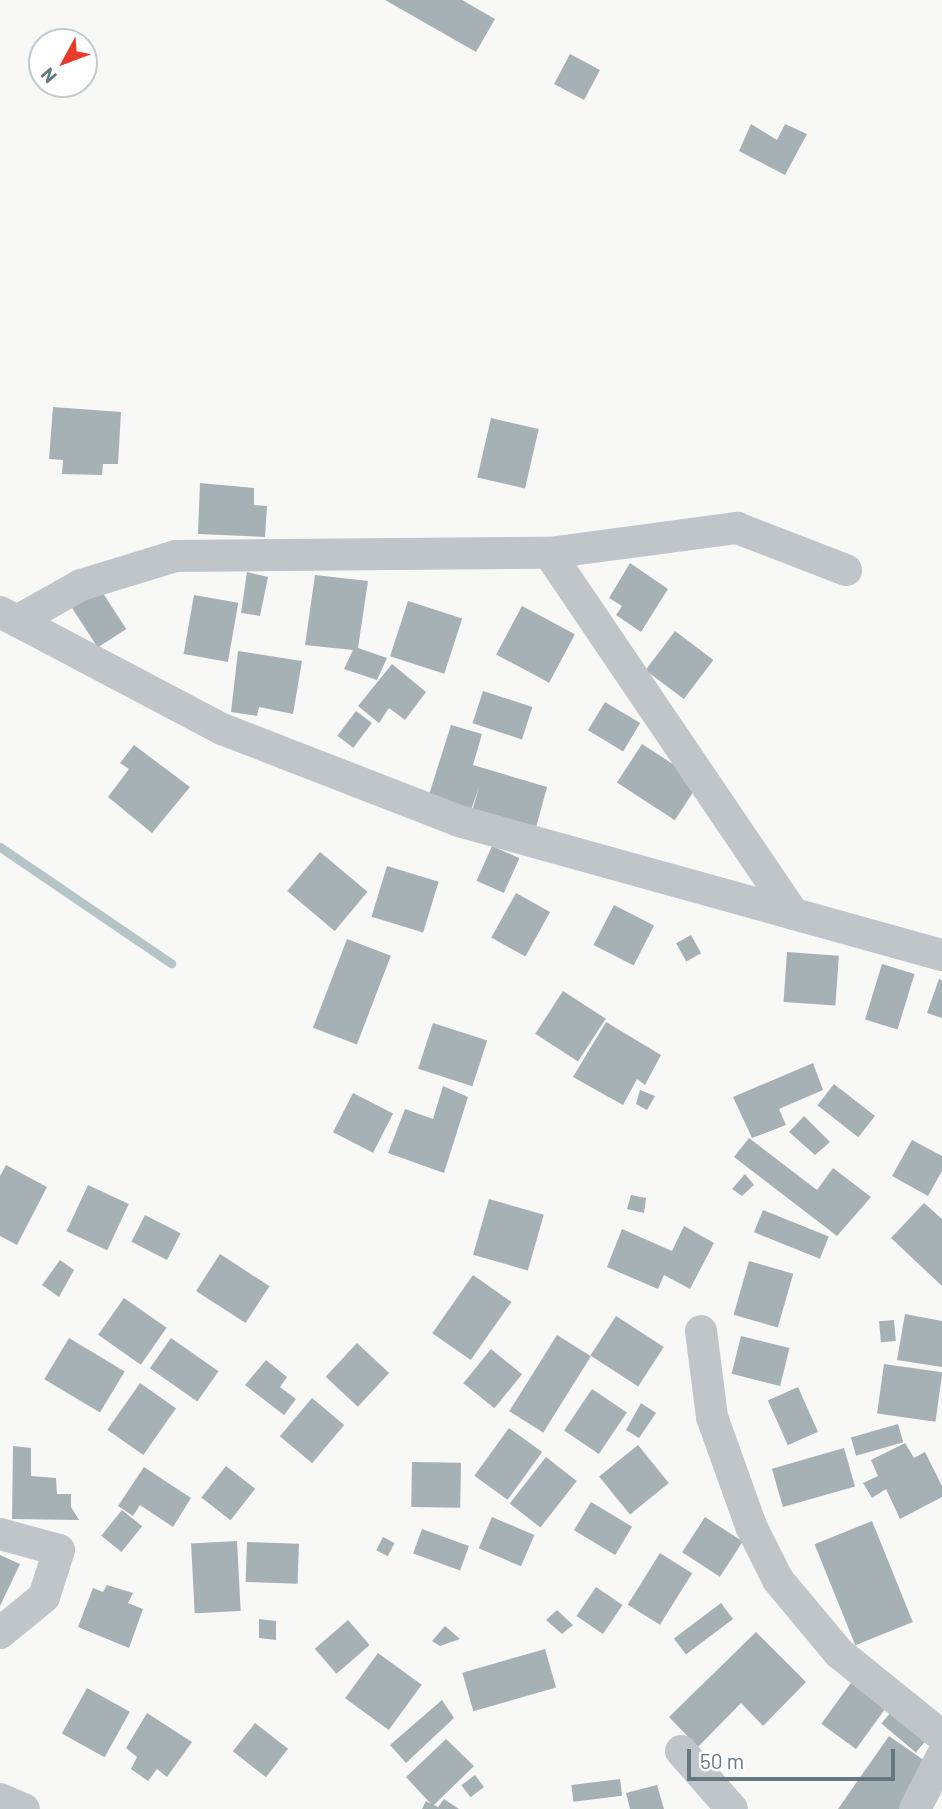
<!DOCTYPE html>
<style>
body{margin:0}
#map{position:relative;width:942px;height:1809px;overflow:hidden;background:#f8f8f6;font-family:Barlow,sans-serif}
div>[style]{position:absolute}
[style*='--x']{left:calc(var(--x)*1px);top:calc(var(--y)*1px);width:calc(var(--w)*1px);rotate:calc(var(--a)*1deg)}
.stream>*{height:9px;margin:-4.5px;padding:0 4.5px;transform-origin:4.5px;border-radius:4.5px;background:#b5c5c7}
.building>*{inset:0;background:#a6b1b5;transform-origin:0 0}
.minor>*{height:32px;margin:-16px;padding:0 16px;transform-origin:16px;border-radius:16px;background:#bfc5c8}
span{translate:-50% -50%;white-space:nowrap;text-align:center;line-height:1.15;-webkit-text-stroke:7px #fff;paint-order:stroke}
.north{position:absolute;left:28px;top:28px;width:70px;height:70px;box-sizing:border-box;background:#fff;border:2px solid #c1c9cd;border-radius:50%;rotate:229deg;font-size:19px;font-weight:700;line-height:28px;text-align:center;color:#637881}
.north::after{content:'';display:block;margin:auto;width:24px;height:32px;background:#e63c28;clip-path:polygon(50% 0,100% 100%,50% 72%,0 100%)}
.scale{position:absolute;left:687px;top:1749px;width:208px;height:32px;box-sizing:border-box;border:4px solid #637881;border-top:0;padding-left:9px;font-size:21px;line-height:24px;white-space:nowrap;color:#637881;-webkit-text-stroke:5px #fff;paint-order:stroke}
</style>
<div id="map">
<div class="stream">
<div style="--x:0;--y:847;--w:207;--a:34.2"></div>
</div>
<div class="building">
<div style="clip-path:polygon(385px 0,462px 0,495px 19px,476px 52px)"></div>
<div style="left:570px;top:54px;width:34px;height:34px;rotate:28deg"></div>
<div style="clip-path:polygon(751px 124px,777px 140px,785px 124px,807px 134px,785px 175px,739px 151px)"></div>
<div style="clip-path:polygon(53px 407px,121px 412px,118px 464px,103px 464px,102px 475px,62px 474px,63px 460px,49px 459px)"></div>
<div style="left:491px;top:418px;width:49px;height:61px;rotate:13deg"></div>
<div style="clip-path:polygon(200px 483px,254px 488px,254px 505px,267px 506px,265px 537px,198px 534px)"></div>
<div style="clip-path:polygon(630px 563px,668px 589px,641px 632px,616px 615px,622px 606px,609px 598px)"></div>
<div style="clip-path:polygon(247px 572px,268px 577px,260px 616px,241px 613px)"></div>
<div style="clip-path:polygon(315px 575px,368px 581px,358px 648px,387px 658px,377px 680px,344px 669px,353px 650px,305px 645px)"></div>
<div style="left:99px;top:587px;width:50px;height:34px;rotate:57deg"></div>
<div style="left:194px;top:595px;width:45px;height:60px;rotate:10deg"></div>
<div style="left:408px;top:601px;width:57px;height:58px;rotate:18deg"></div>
<div style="left:522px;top:606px;width:60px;height:55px;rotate:28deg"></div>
<div style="left:675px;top:631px;width:48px;height:49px;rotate:37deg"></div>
<div style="clip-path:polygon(238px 651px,302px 661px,293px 714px,259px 707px,257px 716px,231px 712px)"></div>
<div style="clip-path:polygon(392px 664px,426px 692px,405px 720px,389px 708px,379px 723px,358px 706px)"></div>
<div style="left:483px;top:691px;width:52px;height:34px;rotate:18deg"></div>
<div style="left:605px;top:702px;width:41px;height:33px;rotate:31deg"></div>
<div style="left:356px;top:711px;width:20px;height:31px;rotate:37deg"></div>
<div style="clip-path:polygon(451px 725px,482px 734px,473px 765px,547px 787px,534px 835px,471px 815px,479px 787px,470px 813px,428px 798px)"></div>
<div style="left:642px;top:744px;width:69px;height:46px;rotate:33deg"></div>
<div style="clip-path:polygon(134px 745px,190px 787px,152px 833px,108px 797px,129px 769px,120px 763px)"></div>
<div style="left:492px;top:846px;width:30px;height:38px;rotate:24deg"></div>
<div style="left:320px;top:852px;width:62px;height:51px;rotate:40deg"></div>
<div style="left:387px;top:866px;width:54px;height:53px;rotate:17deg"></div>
<div style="left:516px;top:893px;width:39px;height:51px;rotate:29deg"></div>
<div style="left:614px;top:905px;width:45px;height:45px;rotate:27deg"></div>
<div style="left:691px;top:935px;width:21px;height:17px;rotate:61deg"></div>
<div style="left:347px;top:939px;width:47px;height:95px;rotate:21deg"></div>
<div style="left:787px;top:952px;width:52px;height:50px;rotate:4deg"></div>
<div style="left:882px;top:964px;width:34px;height:58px;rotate:17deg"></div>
<div style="clip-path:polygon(939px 979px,942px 980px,942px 1018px,927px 1013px)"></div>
<div style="left:563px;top:991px;width:51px;height:51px;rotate:33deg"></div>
<div style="clip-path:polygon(606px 1022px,661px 1055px,645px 1085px,637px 1079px,623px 1105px,573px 1077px)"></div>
<div style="left:433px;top:1023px;width:57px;height:48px;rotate:18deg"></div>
<div style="clip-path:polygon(813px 1063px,823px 1090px,779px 1109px,786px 1125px,752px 1138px,733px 1097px)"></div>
<div style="left:834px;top:1084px;width:52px;height:27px;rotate:38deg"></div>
<div style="clip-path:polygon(443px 1086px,468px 1097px,444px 1173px,388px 1153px,405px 1109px,433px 1119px)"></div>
<div style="clip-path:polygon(640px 1090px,655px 1096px,647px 1110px,636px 1104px)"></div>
<div style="left:353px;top:1093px;width:45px;height:44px;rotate:27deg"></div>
<div style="clip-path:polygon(804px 1116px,830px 1142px,815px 1155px,789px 1132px)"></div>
<div style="clip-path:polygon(749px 1138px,817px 1190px,833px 1168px,871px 1197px,837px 1236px,734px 1157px)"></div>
<div style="clip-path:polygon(912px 1140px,942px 1156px,942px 1171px,928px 1196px,892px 1176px)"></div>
<div style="clip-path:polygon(6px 1165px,47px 1187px,17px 1245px,0 1236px,0 1176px)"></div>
<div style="clip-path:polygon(745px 1174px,754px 1185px,742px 1196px,732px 1189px)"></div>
<div style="left:88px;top:1185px;width:45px;height:51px;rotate:25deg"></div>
<div style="clip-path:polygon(631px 1195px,646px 1198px,644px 1213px,627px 1209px)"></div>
<div style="left:489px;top:1199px;width:57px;height:58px;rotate:16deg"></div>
<div style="clip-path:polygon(924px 1203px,942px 1219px,942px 1286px,891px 1238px)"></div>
<div style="left:763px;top:1210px;width:71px;height:24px;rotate:22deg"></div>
<div style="left:145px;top:1215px;width:40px;height:30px;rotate:27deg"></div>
<div style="clip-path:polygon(684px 1226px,714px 1243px,690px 1289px,664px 1275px,658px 1289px,607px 1267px,622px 1229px,672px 1251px)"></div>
<div style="left:220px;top:1254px;width:59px;height:44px;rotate:33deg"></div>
<div style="clip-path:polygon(60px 1260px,74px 1270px,59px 1297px,42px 1285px)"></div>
<div style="left:749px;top:1261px;width:46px;height:56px;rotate:16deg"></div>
<div style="left:473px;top:1275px;width:47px;height:71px;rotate:35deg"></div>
<div style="left:124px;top:1298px;width:52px;height:45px;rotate:35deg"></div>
<div style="clip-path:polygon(905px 1314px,942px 1321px,942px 1367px,897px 1360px)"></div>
<div style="left:616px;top:1316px;width:57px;height:47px;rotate:33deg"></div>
<div style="left:894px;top:1320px;width:21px;height:15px;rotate:85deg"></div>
<div style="left:557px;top:1335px;width:40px;height:90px;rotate:32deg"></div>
<div style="left:741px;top:1336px;width:50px;height:39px;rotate:14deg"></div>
<div style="left:69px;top:1338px;width:65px;height:48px;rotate:31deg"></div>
<div style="left:171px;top:1338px;width:58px;height:37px;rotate:35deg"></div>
<div style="left:357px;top:1343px;width:44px;height:46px;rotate:43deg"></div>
<div style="left:491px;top:1349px;width:40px;height:44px;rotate:39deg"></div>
<div style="clip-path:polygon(266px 1360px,287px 1377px,280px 1387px,296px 1399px,284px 1415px,245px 1385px)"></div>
<div style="left:884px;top:1364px;width:59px;height:50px;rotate:8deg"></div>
<div style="left:140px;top:1383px;width:44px;height:57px;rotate:35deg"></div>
<div style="left:798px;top:1387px;width:49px;height:33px;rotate:66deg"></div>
<div style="left:592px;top:1389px;width:42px;height:50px;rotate:34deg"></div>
<div style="left:312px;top:1398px;width:42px;height:50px;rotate:40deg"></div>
<div style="clip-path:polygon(641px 1403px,656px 1413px,639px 1438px,626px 1430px)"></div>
<div style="left:898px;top:1424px;width:19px;height:49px;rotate:74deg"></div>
<div style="left:509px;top:1428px;width:41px;height:59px;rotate:36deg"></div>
<div style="clip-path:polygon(905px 1443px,914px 1458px,925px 1452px,942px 1486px,942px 1497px,900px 1519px,886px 1489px,872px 1498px,863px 1483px,878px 1476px,871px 1460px)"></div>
<div style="left:638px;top:1445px;width:49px;height:50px;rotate:51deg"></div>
<div style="clip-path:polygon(13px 1446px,31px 1448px,31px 1476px,56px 1478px,57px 1494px,71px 1494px,71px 1507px,79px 1520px,12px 1519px)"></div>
<div style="left:844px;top:1448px;width:40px;height:75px;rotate:74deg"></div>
<div style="left:546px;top:1457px;width:39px;height:59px;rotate:38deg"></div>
<div style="left:412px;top:1462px;width:49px;height:45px;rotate:1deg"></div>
<div style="left:226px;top:1466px;width:37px;height:40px;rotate:38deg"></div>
<div style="clip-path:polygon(144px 1467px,191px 1498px,173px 1527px,140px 1505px,133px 1516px,118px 1506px)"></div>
<div style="left:591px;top:1502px;width:48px;height:33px;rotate:31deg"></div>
<div style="left:122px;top:1510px;width:26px;height:33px;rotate:39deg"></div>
<div style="left:492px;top:1517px;width:46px;height:34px;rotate:23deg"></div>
<div style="left:705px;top:1517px;width:45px;height:42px;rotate:33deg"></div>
<div style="left:872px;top:1521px;width:109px;height:62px;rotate:68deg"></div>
<div style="left:422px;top:1529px;width:50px;height:26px;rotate:20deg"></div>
<div style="left:383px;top:1537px;width:13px;height:15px;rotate:27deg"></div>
<div style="left:237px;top:1541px;width:70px;height:46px;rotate:87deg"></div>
<div style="left:247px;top:1542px;width:52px;height:40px;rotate:2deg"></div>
<div style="left:660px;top:1553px;width:38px;height:61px;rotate:32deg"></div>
<div style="clip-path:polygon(0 1555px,20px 1564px,0 1606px)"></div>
<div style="clip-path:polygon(107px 1585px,133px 1593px,128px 1603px,143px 1609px,129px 1648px,78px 1627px,93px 1588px,103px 1592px)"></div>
<div style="left:596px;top:1587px;width:32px;height:35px;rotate:34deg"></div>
<div style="left:721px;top:1603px;width:20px;height:59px;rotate:53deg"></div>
<div style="clip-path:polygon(557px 1610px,573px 1625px,562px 1634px,546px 1620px)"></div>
<div style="clip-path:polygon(259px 1619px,276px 1621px,276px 1640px,259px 1638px)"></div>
<div style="left:348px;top:1620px;width:33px;height:44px;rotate:49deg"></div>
<div style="clip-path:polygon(445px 1626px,460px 1639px,440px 1646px,432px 1641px)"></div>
<div style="clip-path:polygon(756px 1632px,806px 1682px,763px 1726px,741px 1703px,698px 1747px,669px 1717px)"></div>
<div style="left:545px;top:1649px;width:40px;height:86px;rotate:74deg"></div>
<div style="left:378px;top:1653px;width:54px;height:56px;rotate:36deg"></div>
<div style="left:853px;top:1680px;width:43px;height:54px;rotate:36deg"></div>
<div style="left:87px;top:1688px;width:49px;height:52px;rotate:29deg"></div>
<div style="clip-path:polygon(442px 1700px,454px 1718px,406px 1763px,390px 1745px)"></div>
<div style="left:891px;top:1712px;width:45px;height:15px;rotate:40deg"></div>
<div style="clip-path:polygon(147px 1713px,192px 1742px,167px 1777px,157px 1769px,148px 1781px,131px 1769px,137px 1757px,126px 1748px)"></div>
<div style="left:255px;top:1723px;width:42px;height:36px;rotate:38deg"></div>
<div style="clip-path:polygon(889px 1736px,928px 1763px,899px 1809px,838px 1809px)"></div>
<div style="clip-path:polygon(446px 1739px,474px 1766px,434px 1805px,438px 1807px,444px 1799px,459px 1809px,422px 1809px,426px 1801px,431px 1804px,406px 1777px)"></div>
<div style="left:475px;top:1775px;width:15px;height:17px;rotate:53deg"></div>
<div style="left:620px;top:1779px;width:17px;height:49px;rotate:83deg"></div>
<div style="clip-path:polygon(657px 1785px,664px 1809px,630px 1809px,626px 1793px)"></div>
</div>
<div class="minor">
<div style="--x:549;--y:553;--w:436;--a:55.9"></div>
<div style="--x:0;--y:612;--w:251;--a:27.8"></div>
<div style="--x:222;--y:729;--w:254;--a:21.2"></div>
<div style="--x:459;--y:821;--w:501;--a:15.51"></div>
<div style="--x:17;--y:621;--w:73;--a:-29.4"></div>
<div style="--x:81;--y:585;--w:99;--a:-17"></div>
<div style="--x:176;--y:556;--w:373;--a:-0.5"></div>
<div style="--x:549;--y:553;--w:190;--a:-7.6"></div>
<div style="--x:737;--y:528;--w:117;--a:21.1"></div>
<div style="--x:701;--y:1331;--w:87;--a:82.7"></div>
<div style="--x:712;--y:1417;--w:116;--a:70.3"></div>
<div style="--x:751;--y:1526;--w:60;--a:63.4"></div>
<div style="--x:778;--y:1580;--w:95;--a:50.1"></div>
<div style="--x:839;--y:1653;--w:132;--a:38.9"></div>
<div style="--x:0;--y:1534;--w:61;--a:15.2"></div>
<div style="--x:59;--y:1550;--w:49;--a:107.7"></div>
<div style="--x:44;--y:1597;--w:57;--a:140.7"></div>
<div style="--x:681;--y:1751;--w:77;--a:48.7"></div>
<div style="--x:0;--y:1799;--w:26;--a:23"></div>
<div style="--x:915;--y:1809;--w:59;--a:-63"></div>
</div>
<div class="north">N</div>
<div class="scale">50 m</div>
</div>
